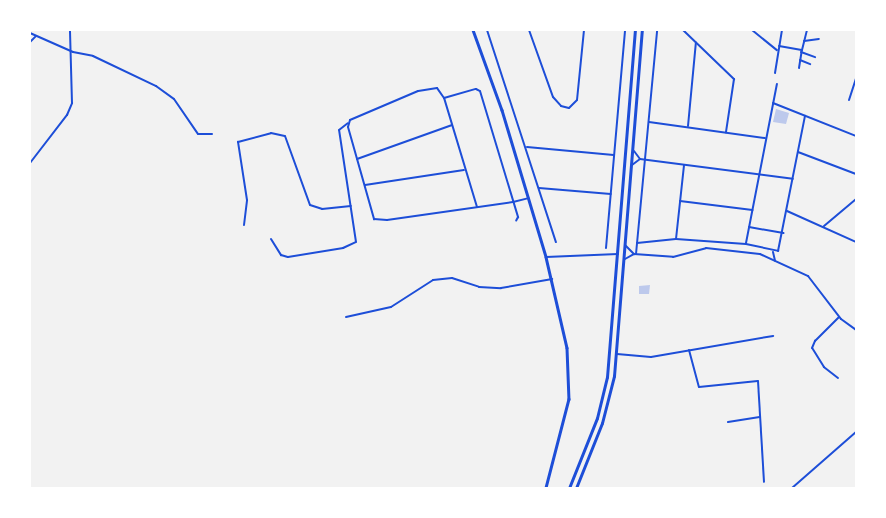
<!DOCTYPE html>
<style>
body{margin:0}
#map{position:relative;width:886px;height:518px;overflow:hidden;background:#f2f2f2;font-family:Quicksand,sans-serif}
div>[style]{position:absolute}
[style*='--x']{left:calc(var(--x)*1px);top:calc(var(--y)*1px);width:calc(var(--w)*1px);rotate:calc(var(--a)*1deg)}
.building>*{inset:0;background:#bdc9ec}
.minor>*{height:2px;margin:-1px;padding:0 1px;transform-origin:1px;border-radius:1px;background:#1d4ed8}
.tertiary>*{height:2.5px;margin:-1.25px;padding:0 1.25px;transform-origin:1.25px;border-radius:1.25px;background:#1d4ed8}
.primary>*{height:3px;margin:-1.5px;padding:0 1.5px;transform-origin:1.5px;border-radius:1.5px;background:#1d4ed8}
span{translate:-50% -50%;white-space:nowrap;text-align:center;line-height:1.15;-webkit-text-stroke:4px #fff;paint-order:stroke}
.frame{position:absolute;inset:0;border:31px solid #fff;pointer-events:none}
</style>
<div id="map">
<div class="building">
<div style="clip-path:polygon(776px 109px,789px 113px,786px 124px,773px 122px)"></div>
<div style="clip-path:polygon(650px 285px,649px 294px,639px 294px,639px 286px)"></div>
</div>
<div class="minor">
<div style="--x:487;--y:30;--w:223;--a:72"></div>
<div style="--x:529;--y:30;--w:71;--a:70.3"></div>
<div style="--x:553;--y:97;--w:12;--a:48"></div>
<div style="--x:561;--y:106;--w:8;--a:14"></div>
<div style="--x:569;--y:108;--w:11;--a:-45"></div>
<div style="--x:577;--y:100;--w:70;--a:-84.3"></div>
<div style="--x:683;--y:30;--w:71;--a:43.9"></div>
<div style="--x:734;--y:79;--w:54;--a:98.6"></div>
<div style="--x:752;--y:30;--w:32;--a:39"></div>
<div style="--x:30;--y:33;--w:47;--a:23.8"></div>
<div style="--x:73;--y:52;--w:20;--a:11"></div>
<div style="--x:93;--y:56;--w:70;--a:25.5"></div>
<div style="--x:156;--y:86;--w:22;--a:36"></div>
<div style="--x:174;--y:99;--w:42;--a:55.6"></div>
<div style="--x:198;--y:134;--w:14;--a:0"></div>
<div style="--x:804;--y:41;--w:15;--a:-8"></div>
<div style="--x:30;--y:42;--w:8;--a:-45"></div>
<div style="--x:779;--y:46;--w:23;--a:10"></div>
<div style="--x:802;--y:50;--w:21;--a:-76"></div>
<div style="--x:801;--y:52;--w:15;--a:20"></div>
<div style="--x:800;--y:60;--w:11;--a:22"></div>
<div style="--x:799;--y:68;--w:18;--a:-81"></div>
<div style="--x:775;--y:73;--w:44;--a:-80.8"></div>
<div style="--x:444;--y:98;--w:33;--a:-16"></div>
<div style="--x:476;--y:89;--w:4;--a:27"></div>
<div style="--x:480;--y:91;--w:132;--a:73.2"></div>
<div style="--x:518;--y:217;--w:4;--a:117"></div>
<div style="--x:849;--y:100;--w:23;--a:-72"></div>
<div style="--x:773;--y:103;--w:89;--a:21.7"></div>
<div style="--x:649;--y:122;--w:117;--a:7.9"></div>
<div style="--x:688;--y:126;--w:84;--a:-84.6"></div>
<div style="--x:527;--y:147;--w:87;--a:5.3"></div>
<div style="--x:634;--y:151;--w:10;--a:53"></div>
<div style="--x:798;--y:152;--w:62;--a:20.8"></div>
<div style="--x:357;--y:159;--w:101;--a:-19.7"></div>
<div style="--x:30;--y:163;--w:61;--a:-52.4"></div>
<div style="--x:67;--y:115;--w:13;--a:-67"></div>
<div style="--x:72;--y:103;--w:73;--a:-91.6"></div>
<div style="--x:632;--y:165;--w:10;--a:-37"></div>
<div style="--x:640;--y:159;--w:154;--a:7.4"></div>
<div style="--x:365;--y:185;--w:100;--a:-8.6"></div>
<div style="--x:539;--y:188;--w:72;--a:4.8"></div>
<div style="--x:680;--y:201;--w:73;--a:7.1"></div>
<div style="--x:477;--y:207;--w:114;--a:-106.8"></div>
<div style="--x:444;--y:98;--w:12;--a:-125"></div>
<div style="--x:437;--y:88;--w:19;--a:171"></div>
<div style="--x:418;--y:91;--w:74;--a:156.9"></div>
<div style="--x:350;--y:120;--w:7;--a:106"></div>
<div style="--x:348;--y:127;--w:96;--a:74.2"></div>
<div style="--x:374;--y:219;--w:13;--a:4"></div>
<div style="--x:387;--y:220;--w:127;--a:-8.1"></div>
<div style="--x:513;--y:202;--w:16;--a:-14"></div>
<div style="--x:787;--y:211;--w:76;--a:24.2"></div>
<div style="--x:244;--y:225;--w:25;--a:-83"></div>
<div style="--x:247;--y:200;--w:59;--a:-98.8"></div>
<div style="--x:238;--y:142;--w:34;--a:-15"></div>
<div style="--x:271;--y:133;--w:14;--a:12"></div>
<div style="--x:285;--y:136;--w:73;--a:70.1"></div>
<div style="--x:310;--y:205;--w:13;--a:18"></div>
<div style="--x:322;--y:209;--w:29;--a:-6"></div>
<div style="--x:824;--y:226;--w:42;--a:-40.2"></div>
<div style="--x:749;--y:227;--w:35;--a:10"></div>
<div style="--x:271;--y:239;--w:19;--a:58"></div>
<div style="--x:281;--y:255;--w:7;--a:16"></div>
<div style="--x:288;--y:257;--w:56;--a:-9.3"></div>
<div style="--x:343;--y:248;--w:14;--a:-25"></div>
<div style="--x:356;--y:242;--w:113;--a:-98.6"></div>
<div style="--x:339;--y:130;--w:11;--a:-38"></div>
<div style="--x:676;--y:239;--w:74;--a:-83.8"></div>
<div style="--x:637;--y:243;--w:39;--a:-6"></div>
<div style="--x:676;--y:239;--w:70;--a:4.1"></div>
<div style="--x:746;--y:244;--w:33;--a:12"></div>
<div style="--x:778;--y:251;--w:138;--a:-78.7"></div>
<div style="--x:746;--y:243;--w:162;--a:-79"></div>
<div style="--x:625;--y:245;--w:13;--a:45"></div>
<div style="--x:606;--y:248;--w:219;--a:-85"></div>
<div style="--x:773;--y:252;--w:9;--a:77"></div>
<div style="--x:636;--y:254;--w:225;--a:-84.6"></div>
<div style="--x:546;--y:257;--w:72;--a:-2.4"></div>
<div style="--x:625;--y:259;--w:10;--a:-29"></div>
<div style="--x:634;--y:254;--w:39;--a:4"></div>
<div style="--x:673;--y:257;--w:34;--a:-15"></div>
<div style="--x:706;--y:248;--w:54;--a:6.3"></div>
<div style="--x:760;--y:254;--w:53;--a:24.6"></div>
<div style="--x:808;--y:276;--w:54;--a:52.5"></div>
<div style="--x:841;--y:319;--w:19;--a:36"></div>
<div style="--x:346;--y:317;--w:46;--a:-12.5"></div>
<div style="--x:391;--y:307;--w:50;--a:-32.7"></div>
<div style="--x:433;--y:280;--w:19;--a:-6"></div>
<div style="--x:452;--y:278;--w:28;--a:18"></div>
<div style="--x:479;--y:287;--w:22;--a:3"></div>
<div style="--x:501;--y:288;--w:52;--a:-10"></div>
<div style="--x:689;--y:350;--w:38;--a:75"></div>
<div style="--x:699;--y:387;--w:59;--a:-5.8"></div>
<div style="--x:758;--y:381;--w:101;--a:86.6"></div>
<div style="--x:617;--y:354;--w:34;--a:5"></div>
<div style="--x:651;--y:357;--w:124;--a:-9.8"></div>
<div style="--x:838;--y:378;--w:18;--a:-142"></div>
<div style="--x:824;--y:367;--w:22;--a:-122"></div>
<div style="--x:812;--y:348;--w:8;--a:-67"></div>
<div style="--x:815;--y:341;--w:34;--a:-45"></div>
<div style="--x:728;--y:422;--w:32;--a:-9"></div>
<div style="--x:792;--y:488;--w:85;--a:-41.2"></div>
</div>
<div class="tertiary">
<div style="--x:473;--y:30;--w:85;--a:70.1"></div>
<div style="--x:502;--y:110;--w:153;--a:73.3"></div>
<div style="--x:546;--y:257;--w:93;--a:77"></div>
<div style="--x:567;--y:348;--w:51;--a:87.8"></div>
<div style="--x:569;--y:399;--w:92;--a:104.5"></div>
</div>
<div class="primary">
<div style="--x:569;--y:488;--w:75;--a:-68.2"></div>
<div style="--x:597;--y:418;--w:42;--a:-76.3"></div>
<div style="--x:607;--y:377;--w:348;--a:-85.4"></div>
<div style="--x:576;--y:488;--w:70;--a:-68.2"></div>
<div style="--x:602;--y:423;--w:49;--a:-75.7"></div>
<div style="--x:614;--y:376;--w:347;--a:-85.4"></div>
</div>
<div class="frame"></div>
</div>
